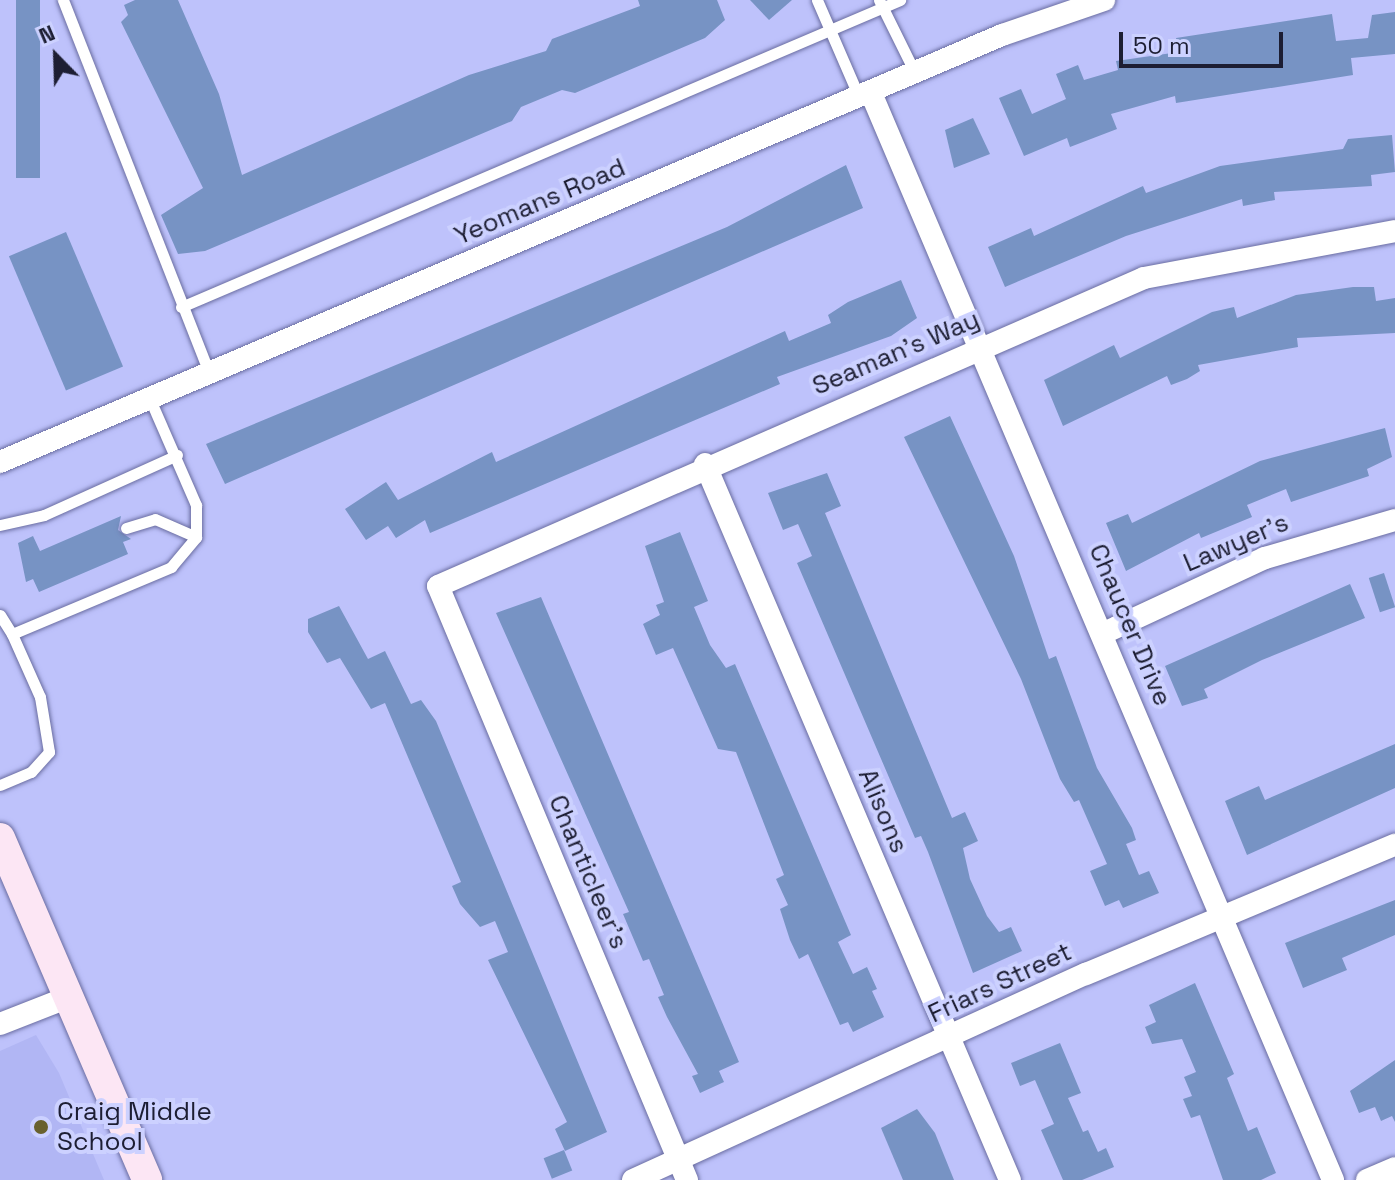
<!DOCTYPE html>
<style>
body{margin:0}
#map{position:relative;width:1395px;height:1180px;overflow:hidden;background:#bec2fb;font-family:"Space Grotesk",sans-serif}
div>[style]{position:absolute}
[style*='--x']{left:calc(var(--x)*1px);top:calc(var(--y)*1px);width:calc(var(--w)*1px);rotate:calc(var(--a)*1deg)}
.built>*{inset:0;background:#b1b6f4}
.building>*{inset:0;background:#7793c4;transform-origin:0 0}
.roads{filter:drop-shadow(0 0 2px #6a6da1) drop-shadow(0 0 2px #6a6da1)}
.lane>*{height:11px;margin:-5.5px;padding:0 5.5px;transform-origin:5.5px;border-radius:5.5px;background:#fff}
.street>*{height:22px;margin:-11px;padding:0 11px;transform-origin:11px;border-radius:11px;background:#fff}
.secondary>*{height:30px;margin:-15px;padding:0 15px;transform-origin:15px;border-radius:15px;background:#fce6f4}
.dots>*{width:22px;height:22px;translate:-50% -50%;box-sizing:border-box;border:4px solid #ccd1ff;border-radius:50%}
span{translate:-50% -50%;white-space:nowrap;text-align:center;line-height:1.15;-webkit-text-stroke:8px #ccd1ff;paint-order:stroke}
.street-label{font-size:26px;color:#1d1e33}
.poi-label{font-size:26px;color:#1d1e33}
.left{translate:0 -50%;text-align:left}
.north{position:absolute;left:16px;top:16px;width:80px;height:80px;-webkit-text-stroke:6px #ccd1ff;paint-order:stroke;rotate:337deg;font-size:22px;font-weight:700;line-height:32px;text-align:center;color:#1d1e33}
.north::after{content:'';display:block;margin:auto;width:28px;height:36px;background:#1d1e33;clip-path:polygon(50% 0,100% 100%,50% 72%,0 100%)}
.scale{position:absolute;left:1119px;top:32px;width:164px;height:36px;box-sizing:border-box;border:4px solid #1d1e33;border-top:0;padding-left:10px;font-size:24px;line-height:28px;white-space:nowrap;color:#1d1e33;-webkit-text-stroke:6px #ccd1ff;paint-order:stroke}
</style>
<div id="map">
<div class="built">
<div style="clip-path:polygon(36px 1035px,59px 1073px,104px 1180px,0 1180px,0 1051px)"></div>
</div>
<div class="building">
<div style="left:16px;top:0;width:24px;height:178px"></div>
<div style="clip-path:polygon(135px 0,178px 0,219px 94px,242px 175px,469px 75px,546px 51px,552px 39px,640px 6px,638px 0,717px 0,725px 20px,705px 38px,575px 93px,562px 90px,521px 107px,512px 121px,205px 251px,178px 254px,161px 215px,203px 188px,121px 22px,128px 15px,124px 5px)"></div>
<div style="clip-path:polygon(750px 0,792px 0,769px 20px)"></div>
<div style="clip-path:polygon(1395px 12px,1395px 54px,1351px 58px,1353px 75px,1176px 103px,1175px 96px,1111px 114px,1117px 129px,1070px 147px,1067px 138px,1024px 156px,999px 98px,1021px 89px,1032px 114px,1066px 99px,1056px 74px,1078px 65px,1084px 80px,1118px 70px,1116px 61px,1179px 52px,1176px 38px,1332px 14px,1336px 41px,1368px 38px,1372px 15px)"></div>
<div style="clip-path:polygon(973px 118px,990px 154px,954px 168px,945px 130px)"></div>
<div style="clip-path:polygon(1392px 135px,1395px 172px,1371px 175px,1372px 186px,1274px 192px,1275px 200px,1243px 206px,1242px 199px,1126px 236px,1005px 287px,988px 247px,1031px 228px,1034px 236px,1143px 186px,1146px 193px,1220px 166px,1343px 149px,1348px 139px)"></div>
<div style="clip-path:polygon(846px 165px,863px 208px,225px 484px,206px 444px,727px 227px)"></div>
<div style="left:66px;top:232px;width:146px;height:62px;rotate:67deg"></div>
<div style="clip-path:polygon(901px 280px,917px 318px,891px 336px,777px 377px,780px 384px,430px 533px,425px 520px,396px 538px,388px 526px,366px 540px,345px 509px,386px 482px,398px 500px,492px 452px,496px 462px,785px 331px,789px 341px,831px 323px,828px 315px,848px 302px)"></div>
<div style="clip-path:polygon(1353px 287px,1374px 287px,1376px 301px,1395px 298px,1395px 333px,1297px 338px,1298px 347px,1198px 365px,1200px 371px,1187px 379px,1171px 385px,1167px 376px,1063px 426px,1044px 380px,1114px 345px,1120px 358px,1212px 312px,1234px 307px,1237px 318px,1296px 295px)"></div>
<div style="clip-path:polygon(950px 416px,1014px 556px,1049px 659px,1056px 656px,1097px 768px,1132px 828px,1136px 840px,1126px 844px,1139px 875px,1149px 871px,1159px 893px,1123px 908px,1119px 900px,1105px 906px,1090px 871px,1107px 864px,1079px 800px,1074px 802px,1060px 779px,1021px 679px,904px 437px)"></div>
<div style="clip-path:polygon(1385px 428px,1392px 457px,1367px 469px,1369px 476px,1291px 502px,1286px 489px,1247px 505px,1252px 517px,1201px 538px,1199px 533px,1126px 571px,1106px 523px,1128px 514px,1132px 523px,1260px 461px)"></div>
<div style="clip-path:polygon(827px 473px,841px 506px,825px 513px,952px 818px,965px 812px,978px 841px,963px 848px,970px 879px,987px 916px,999px 932px,1011px 927px,1022px 951px,973px 973px,928px 852px,921px 836px,915px 838px,797px 563px,812px 556px,798px 524px,783px 530px,768px 493px)"></div>
<div style="clip-path:polygon(121px 516px,118px 530px,131px 539px,123px 542px,128px 554px,39px 592px,33px 579px,26px 582px,18px 543px,33px 536px,40px 551px)"></div>
<div style="clip-path:polygon(680px 532px,708px 601px,694px 607px,710px 645px,726px 668px,735px 664px,851px 935px,838px 942px,853px 974px,867px 967px,877px 989px,872px 991px,884px 1017px,853px 1032px,848px 1022px,840px 1025px,808px 954px,799px 959px,790px 940px,780px 909px,788px 905px,776px 879px,784px 875px,736px 752px,718px 749px,673px 648px,656px 655px,643px 624px,660px 615px,656px 605px,664px 602px,645px 546px)"></div>
<div style="left:1384px;top:573px;width:36px;height:16px;rotate:72deg"></div>
<div style="clip-path:polygon(1350px 584px,1365px 618px,1262px 660px,1204px 689px,1208px 698px,1182px 706px,1165px 666px)"></div>
<div style="clip-path:polygon(541px 597px,739px 1062px,719px 1071px,724px 1082px,700px 1093px,692px 1076px,698px 1074px,667px 1017px,658px 997px,664px 995px,649px 959px,643px 961px,623px 914px,629px 912px,496px 613px)"></div>
<div style="clip-path:polygon(339px 606px,368px 659px,385px 651px,411px 704px,421px 700px,436px 721px,607px 1132px,565px 1151px,555px 1129px,567px 1122px,488px 960px,508px 952px,495px 921px,480px 927px,460px 904px,452px 886px,461px 882px,385px 703px,371px 709px,340px 658px,327px 663px,308px 632px,308px 619px)"></div>
<div style="clip-path:polygon(1395px 744px,1395px 788px,1247px 855px,1225px 801px,1259px 786px,1265px 800px)"></div>
<div style="clip-path:polygon(1395px 900px,1395px 935px,1342px 958px,1347px 970px,1303px 988px,1285px 943px)"></div>
<div style="clip-path:polygon(1195px 983px,1234px 1074px,1227px 1078px,1248px 1131px,1257px 1127px,1276px 1173px,1261px 1180px,1223px 1180px,1200px 1115px,1191px 1118px,1183px 1099px,1192px 1096px,1184px 1077px,1196px 1072px,1182px 1039px,1152px 1044px,1145px 1027px,1156px 1022px,1149px 1005px)"></div>
<div style="clip-path:polygon(1060px 1043px,1081px 1093px,1068px 1098px,1083px 1132px,1088px 1130px,1098px 1152px,1106px 1148px,1114px 1167px,1082px 1180px,1063px 1180px,1041px 1130px,1054px 1124px,1035px 1080px,1020px 1086px,1011px 1063px)"></div>
<div style="clip-path:polygon(1395px 1060px,1395px 1122px,1392px 1116px,1381px 1121px,1375px 1107px,1359px 1113px,1350px 1091px)"></div>
<div style="clip-path:polygon(917px 1109px,935px 1133px,954px 1180px,903px 1180px,881px 1128px)"></div>
<div style="left:564px;top:1150px;width:22px;height:22px;rotate:68deg"></div>
</div>
<div class="roads">
<div class="lane">
<div style="--x:63;--y:0;--w:401;--a:68.6"></div>
<div style="--x:817;--y:0;--w:106;--a:66.6"></div>
<div style="--x:879;--y:0;--w:81;--a:63.7"></div>
<div style="--x:181;--y:307;--w:782;--a:-23.12"></div>
<div style="--x:0;--y:525;--w:45;--a:-12.8"></div>
<div style="--x:44;--y:515;--w:146;--a:-24.3"></div>
<div style="--x:126;--y:528;--w:30;--a:-17"></div>
<div style="--x:155;--y:519;--w:45;--a:23.7"></div>
<div style="--x:0;--y:615;--w:22;--a:58"></div>
<div style="--x:0;--y:785;--w:34;--a:-23"></div>
<div style="--x:31;--y:772;--w:27;--a:-48"></div>
<div style="--x:49;--y:752;--w:56;--a:-99.3"></div>
<div style="--x:40;--y:697;--w:69;--a:-114"></div>
<div style="--x:12;--y:634;--w:173;--a:-22.8"></div>
<div style="--x:171;--y:567;--w:39;--a:-50"></div>
<div style="--x:196;--y:537;--w:32;--a:-90"></div>
<div style="--x:196;--y:505;--w:116;--a:-113.5"></div>
</div>
<div class="street">
<div style="--x:871;--y:93;--w:1181;--a:66.97"></div>
<div style="--x:0;--y:462;--w:1089;--a:-23.08"></div>
<div style="--x:1002;--y:35;--w:108;--a:-18.9"></div>
<div style="--x:705;--y:464;--w:778;--a:66.93"></div>
<div style="--x:1104;--y:633;--w:178;--a:-25"></div>
<div style="--x:1265;--y:558;--w:135;--a:-16.3"></div>
<div style="--x:0;--y:1024;--w:74;--a:-21.4"></div>
<div style="--x:633;--y:1180;--w:498;--a:-24.5"></div>
<div style="--x:1086;--y:974;--w:335;--a:-22.7"></div>
<div style="--x:687;--y:1180;--w:644;--a:-112.74"></div>
<div style="--x:438;--y:586;--w:770;--a:-23.57"></div>
<div style="--x:1144;--y:278;--w:255;--a:-10.6"></div>
<div style="--x:1367;--y:1180;--w:30;--a:-23"></div>
</div>
<div class="secondary">
<div style="--x:0;--y:838;--w:372;--a:66.7"></div>
</div>
</div>
<div class="dots">
<div style="left:41px;top:1127px;background:#69612e"></div>
</div>
<div class="street-label">
<span style="left:540px;top:202px;rotate:-23deg">Yeomans Road</span>
<span style="left:896px;top:353px;rotate:-23deg">Seaman's Way</span>
<span style="left:1236px;top:543px;rotate:-23deg">Lawyer's</span>
<span style="left:1130px;top:625px;rotate:67deg">Chaucer Drive</span>
<span style="left:883px;top:811px;rotate:67deg">Alisons</span>
<span style="left:588px;top:872px;rotate:67deg">Chanticleer's</span>
<span style="left:1000px;top:983px;rotate:-25deg">Friars Street</span>
</div>
<div class="poi-label">
<span class="left" style="left:57px;top:1127px">Craig Middle<br>School</span>
</div>
<div class="north">N</div>
<div class="scale">50 m</div>
</div>
